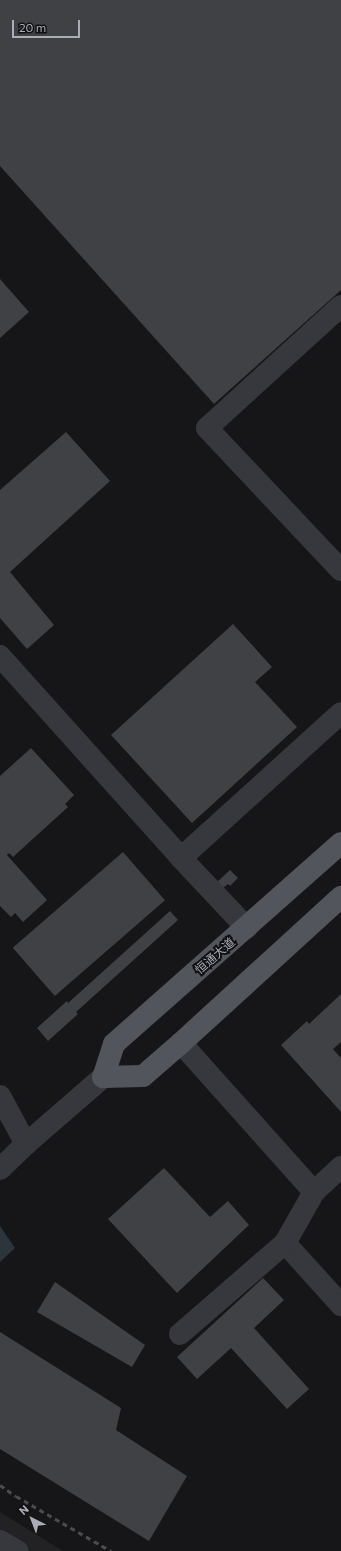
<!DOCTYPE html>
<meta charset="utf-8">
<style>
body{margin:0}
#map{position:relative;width:341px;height:1551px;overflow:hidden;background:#161618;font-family:Commissioner,"Noto Sans SC",sans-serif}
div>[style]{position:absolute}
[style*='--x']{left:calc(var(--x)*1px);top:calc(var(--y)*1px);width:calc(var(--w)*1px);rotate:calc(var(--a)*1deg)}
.built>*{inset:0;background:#222225}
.water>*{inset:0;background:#2c353c}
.building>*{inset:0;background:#404145;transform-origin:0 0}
.minor>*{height:22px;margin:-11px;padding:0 11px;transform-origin:11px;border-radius:11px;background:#37383d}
.major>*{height:22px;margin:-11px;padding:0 11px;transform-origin:11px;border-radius:11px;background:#53555c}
.rail>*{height:3px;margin-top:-1.5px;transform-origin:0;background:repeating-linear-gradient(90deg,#4a4c52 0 5px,transparent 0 9px)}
span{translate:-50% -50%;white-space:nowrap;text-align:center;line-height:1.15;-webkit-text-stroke:4px #111113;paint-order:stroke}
.street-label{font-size:12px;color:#a8adb8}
.north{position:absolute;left:12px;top:1499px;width:40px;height:40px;-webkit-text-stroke:3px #111113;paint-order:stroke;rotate:318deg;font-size:11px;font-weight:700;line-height:16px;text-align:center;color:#a8adb8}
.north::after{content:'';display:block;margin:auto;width:14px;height:18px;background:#a8adb8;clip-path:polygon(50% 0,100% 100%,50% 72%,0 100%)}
.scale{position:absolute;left:12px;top:20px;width:68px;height:18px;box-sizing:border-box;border:2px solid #a8adb8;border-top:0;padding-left:5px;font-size:12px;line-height:14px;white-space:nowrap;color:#a8adb8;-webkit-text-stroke:3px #111113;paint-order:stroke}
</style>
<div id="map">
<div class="built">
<div style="clip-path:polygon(0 1512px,63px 1551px,0 1551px)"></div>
</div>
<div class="water">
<div style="clip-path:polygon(0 1226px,15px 1248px,0 1262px)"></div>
</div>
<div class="building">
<div style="clip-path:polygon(0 0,341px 0,341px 290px,214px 404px,0 166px)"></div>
<div style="clip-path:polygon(0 279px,29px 312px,0 338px)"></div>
<div style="clip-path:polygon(66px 432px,110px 481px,10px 572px,54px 625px,27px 649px,0 618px,0 490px)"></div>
<div style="clip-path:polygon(233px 624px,272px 667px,255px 682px,297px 727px,192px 823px,111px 735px)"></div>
<div style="clip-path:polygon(31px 748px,74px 795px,65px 804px,68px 807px,13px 857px,9px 853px,7px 855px,47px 900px,23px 922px,15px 913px,11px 917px,0 906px,0 776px)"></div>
<div style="left:123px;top:852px;width:64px;height:146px;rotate:49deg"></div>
<div style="clip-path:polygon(230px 870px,238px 878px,230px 886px,228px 884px,223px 888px,216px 883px)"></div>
<div style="clip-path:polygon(170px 911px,178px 920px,76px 1012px,78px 1014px,48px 1041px,37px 1028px,67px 1001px,68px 1003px)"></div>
<div style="clip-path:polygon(341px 994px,341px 1042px,333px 1049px,341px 1058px,341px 1112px,281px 1045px,307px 1021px,309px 1024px)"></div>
<div style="clip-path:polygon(164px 1168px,210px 1217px,228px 1201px,249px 1225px,177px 1293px,108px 1219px)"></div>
<div style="clip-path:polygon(263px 1278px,284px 1300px,254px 1328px,309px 1389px,287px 1409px,231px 1348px,197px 1379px,177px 1357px)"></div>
<div style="clip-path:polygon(55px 1282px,145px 1345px,132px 1367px,37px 1312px)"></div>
<div style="clip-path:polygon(0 1332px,121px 1408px,116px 1430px,187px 1476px,149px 1541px,0 1449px)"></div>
</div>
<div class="minor">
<div style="--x:341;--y:306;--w:181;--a:137.7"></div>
<div style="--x:207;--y:428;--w:195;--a:46.7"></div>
<div style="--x:0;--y:656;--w:271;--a:48.1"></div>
<div style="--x:181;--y:858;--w:96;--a:46.7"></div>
<div style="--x:181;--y:858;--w:216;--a:-42.2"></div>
<div style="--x:181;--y:1043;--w:200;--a:48.2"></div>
<div style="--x:0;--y:1096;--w:55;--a:61.6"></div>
<div style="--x:0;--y:1169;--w:36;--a:-44"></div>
<div style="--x:26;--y:1144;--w:102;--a:-41"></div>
<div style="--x:285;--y:1243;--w:84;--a:47.9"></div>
<div style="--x:180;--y:1334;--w:139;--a:-40.9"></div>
<div style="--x:285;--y:1243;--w:59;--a:-60.4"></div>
<div style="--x:314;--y:1192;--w:37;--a:-43"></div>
<div style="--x:0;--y:1541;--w:20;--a:30"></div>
</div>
<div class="major">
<div style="--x:341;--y:843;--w:303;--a:138.5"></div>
<div style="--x:114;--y:1044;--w:35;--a:108"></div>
<div style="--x:103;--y:1077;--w:40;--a:-1.4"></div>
<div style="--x:143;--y:1076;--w:50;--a:-41"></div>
<div style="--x:181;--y:1043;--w:217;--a:-42.4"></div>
</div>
<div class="rail">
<div style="--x:0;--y:1485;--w:19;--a:35"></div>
<div style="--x:16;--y:1496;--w:110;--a:30.1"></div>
</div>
<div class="street-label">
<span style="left:215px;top:956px;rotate:-41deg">恒通大道</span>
</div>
<div class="north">N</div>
<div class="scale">20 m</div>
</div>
